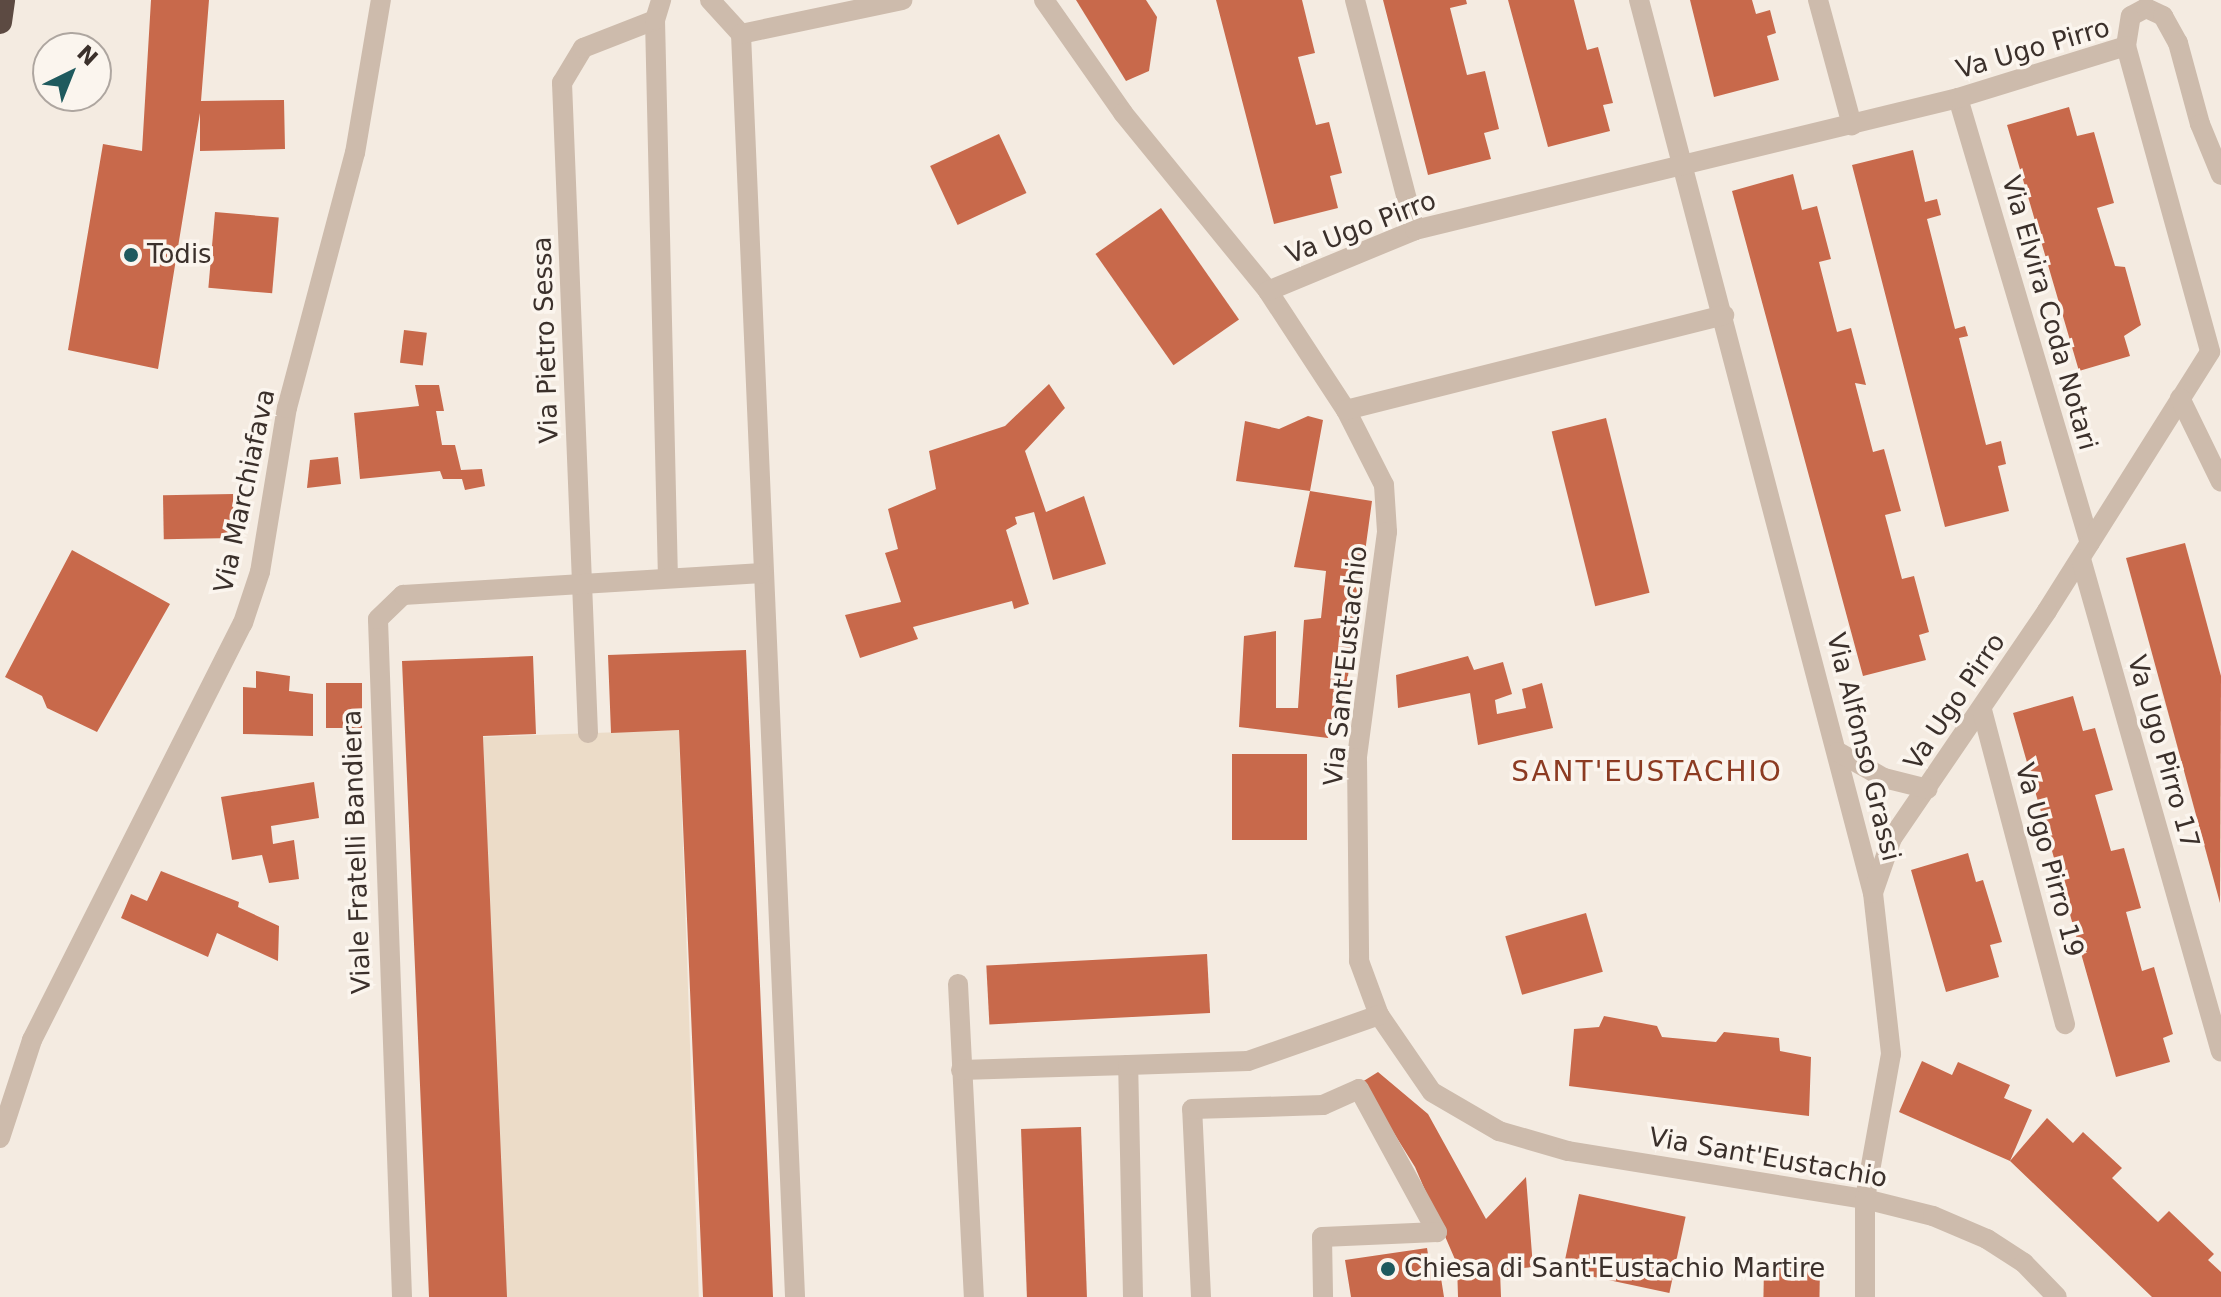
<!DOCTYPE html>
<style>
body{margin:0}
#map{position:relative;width:2221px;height:1297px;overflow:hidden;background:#f4ebe1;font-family:"DejaVu Sans",sans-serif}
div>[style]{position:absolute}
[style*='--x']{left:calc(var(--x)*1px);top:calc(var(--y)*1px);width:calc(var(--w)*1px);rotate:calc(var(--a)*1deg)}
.plaza>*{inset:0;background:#ecdcc8;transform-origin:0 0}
.building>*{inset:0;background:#c8694b;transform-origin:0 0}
.street>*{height:20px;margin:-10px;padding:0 10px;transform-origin:10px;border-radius:10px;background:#cdbbac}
.highway>*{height:24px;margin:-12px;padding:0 12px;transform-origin:12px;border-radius:12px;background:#5c4a42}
.dots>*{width:22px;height:22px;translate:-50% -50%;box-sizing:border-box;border:4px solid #fbf5ee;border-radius:50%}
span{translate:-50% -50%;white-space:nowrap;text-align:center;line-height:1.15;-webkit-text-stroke:7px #fbf5ee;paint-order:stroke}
.street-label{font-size:26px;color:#3b302b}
.poi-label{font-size:26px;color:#3b302b}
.left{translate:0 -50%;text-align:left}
.neighbourhood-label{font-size:28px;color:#8c3b22;letter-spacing:2px}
.north{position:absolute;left:32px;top:32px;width:80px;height:80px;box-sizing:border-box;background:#fbf5ee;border:2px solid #aea6a0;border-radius:50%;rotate:43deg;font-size:22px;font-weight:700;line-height:32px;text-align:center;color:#3b302b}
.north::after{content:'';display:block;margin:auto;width:28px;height:36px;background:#1f5a5e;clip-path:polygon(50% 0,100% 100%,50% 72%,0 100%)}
</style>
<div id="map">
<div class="plaza">
<div style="left:679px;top:730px;width:568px;height:196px;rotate:88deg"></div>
</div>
<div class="building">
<div style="clip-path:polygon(151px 0,209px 0,201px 101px,284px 100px,285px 149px,200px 151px,200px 113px,158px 369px,68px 350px,103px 144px,142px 151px)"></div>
<div style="clip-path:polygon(1076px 0,1146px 0,1157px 17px,1149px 71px,1126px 81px)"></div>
<div style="clip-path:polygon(1216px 0,1302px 0,1315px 53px,1298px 57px,1316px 125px,1329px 122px,1342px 173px,1330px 176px,1338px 208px,1274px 224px)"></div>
<div style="clip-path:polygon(1383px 0,1466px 0,1467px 4px,1450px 8px,1467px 75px,1485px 71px,1499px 129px,1484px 133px,1491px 159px,1428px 175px)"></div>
<div style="clip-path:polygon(1508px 0,1574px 0,1587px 50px,1598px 47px,1613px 103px,1603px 105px,1610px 131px,1548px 147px)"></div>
<div style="clip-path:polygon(1690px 0,1752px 0,1756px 14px,1770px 10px,1776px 33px,1767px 36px,1779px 80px,1714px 97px)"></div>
<div style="clip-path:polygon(2069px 107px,2077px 136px,2094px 132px,2114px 203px,2097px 208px,2115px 266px,2125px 267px,2141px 325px,2124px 336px,2130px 356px,2079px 371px,2007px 125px)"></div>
<div style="left:999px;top:134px;width:65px;height:76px;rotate:65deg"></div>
<div style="clip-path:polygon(1913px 150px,1925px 202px,1937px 199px,1941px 215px,1927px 219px,1955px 329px,1965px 326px,1968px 336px,1959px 338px,1986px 445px,2001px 441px,2006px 464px,1998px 466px,2009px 511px,1945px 527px,1852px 165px)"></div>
<div style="clip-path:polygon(1793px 174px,1802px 210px,1817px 206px,1831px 259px,1819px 262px,1837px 332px,1851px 328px,1866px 385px,1855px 383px,1873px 452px,1884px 449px,1901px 511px,1885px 515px,1902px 579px,1914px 576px,1929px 632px,1919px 635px,1926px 660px,1863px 676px,1732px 191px)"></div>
<div style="left:1161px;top:208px;width:136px;height:80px;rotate:55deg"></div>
<div style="left:215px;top:212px;width:64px;height:76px;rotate:5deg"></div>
<div style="left:404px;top:330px;width:23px;height:33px;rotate:7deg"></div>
<div style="clip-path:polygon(1049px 384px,1065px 408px,1025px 451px,1046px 512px,1084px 496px,1106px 564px,1053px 580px,1034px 512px,1015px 517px,1017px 524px,1006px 530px,1029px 604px,1014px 609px,1012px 601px,913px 627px,918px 639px,860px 658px,845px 615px,901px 602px,885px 553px,898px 549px,888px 509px,936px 489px,929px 451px,1005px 426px)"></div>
<div style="clip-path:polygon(415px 385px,439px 385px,444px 411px,436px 411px,442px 445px,455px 445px,461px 470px,482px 469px,485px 486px,465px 490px,462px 479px,443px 479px,440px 471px,360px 479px,354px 413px,419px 406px)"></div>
<div style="clip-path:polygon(1308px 416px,1323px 420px,1310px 491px,1236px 481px,1245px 421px,1279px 429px)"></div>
<div style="left:1606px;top:418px;width:180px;height:56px;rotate:76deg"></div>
<div style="clip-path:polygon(338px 457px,341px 484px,307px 488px,310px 460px)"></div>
<div style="clip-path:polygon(1310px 491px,1372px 501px,1341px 727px,1332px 725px,1328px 738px,1239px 727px,1244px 636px,1276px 631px,1276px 708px,1298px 708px,1304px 620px,1321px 618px,1326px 571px,1294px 567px)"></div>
<div style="left:233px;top:494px;width:44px;height:70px;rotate:89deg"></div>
<div style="clip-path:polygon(2185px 543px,2221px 676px,2220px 903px,2126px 558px)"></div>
<div style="clip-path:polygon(72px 550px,170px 604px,97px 732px,47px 708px,42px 696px,5px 677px)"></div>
<div style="clip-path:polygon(746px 650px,773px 1297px,703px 1297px,679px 730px,611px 733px,608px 655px)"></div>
<div style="clip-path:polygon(533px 656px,536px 734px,483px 736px,507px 1297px,429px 1297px,402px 661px)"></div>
<div style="clip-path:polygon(1468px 656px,1474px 670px,1503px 662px,1512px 694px,1495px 700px,1497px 714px,1526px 708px,1522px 689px,1542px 683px,1553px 728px,1478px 745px,1470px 693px,1398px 708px,1396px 675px)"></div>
<div style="clip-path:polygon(256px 671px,290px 676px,289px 691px,313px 694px,313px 736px,243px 734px,243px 687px,256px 688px)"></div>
<div style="left:326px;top:683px;width:36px;height:45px"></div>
<div style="clip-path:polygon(2073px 696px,2083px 731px,2095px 728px,2113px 790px,2095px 795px,2111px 851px,2124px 848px,2141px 908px,2126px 912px,2142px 971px,2154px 967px,2173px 1034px,2163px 1038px,2170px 1062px,2116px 1077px,2013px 713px)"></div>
<div style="left:1232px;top:754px;width:75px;height:86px"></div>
<div style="clip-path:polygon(314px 782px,319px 818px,271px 826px,273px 844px,294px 840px,299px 879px,269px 883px,262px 855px,232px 860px,221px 797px)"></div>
<div style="clip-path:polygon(1968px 853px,1976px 882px,1983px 880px,2002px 942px,1990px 945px,1999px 977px,1946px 992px,1911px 870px)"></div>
<div style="clip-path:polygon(161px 871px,239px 902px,238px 907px,279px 926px,278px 961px,217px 933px,208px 957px,121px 918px,131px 894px,147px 901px)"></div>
<div style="left:1586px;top:913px;width:61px;height:84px;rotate:74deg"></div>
<div style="left:1207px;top:954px;width:59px;height:221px;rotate:87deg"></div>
<div style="clip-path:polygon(1604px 1016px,1657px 1026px,1662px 1037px,1716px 1042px,1724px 1032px,1779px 1038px,1780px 1051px,1811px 1057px,1809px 1116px,1569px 1086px,1574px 1029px,1599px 1027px)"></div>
<div style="clip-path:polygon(1922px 1061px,1952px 1075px,1958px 1062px,2010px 1085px,2004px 1098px,2032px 1110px,2010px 1161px,2047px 1118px,2073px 1143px,2083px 1132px,2122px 1168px,2112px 1178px,2158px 1222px,2169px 1211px,2214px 1254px,2208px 1260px,2221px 1272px,2221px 1297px,2152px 1297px,2010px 1161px,1899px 1112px)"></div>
<div style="clip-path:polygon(1378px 1072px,1428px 1114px,1486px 1219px,1526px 1177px,1533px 1267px,1500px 1271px,1501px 1297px,1458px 1297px,1457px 1264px,1415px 1167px,1362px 1082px)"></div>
<div style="left:1081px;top:1127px;width:170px;height:60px;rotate:88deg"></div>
<div style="left:1579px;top:1194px;width:109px;height:78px;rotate:12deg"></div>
<div style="clip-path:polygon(1427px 1248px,1432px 1280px,1441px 1278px,1444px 1297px,1351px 1297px,1345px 1260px)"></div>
<div style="left:1764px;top:1266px;width:56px;height:31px;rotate:1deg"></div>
</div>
<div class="street">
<div style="--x:710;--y:0;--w:46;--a:47.6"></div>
<div style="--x:741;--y:34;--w:1264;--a:87.55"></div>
<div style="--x:1044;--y:0;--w:138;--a:55"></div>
<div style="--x:1123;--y:113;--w:230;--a:50.8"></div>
<div style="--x:1268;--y:291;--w:142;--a:56.8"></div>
<div style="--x:1346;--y:410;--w:84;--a:63.1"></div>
<div style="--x:1384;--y:485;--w:47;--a:86.3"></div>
<div style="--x:1387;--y:532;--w:228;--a:97.6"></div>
<div style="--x:1357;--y:758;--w:203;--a:89.4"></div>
<div style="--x:1359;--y:961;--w:58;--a:69.7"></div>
<div style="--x:1379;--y:1015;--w:93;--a:55.5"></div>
<div style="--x:1432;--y:1092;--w:78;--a:30.2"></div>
<div style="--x:1499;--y:1131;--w:72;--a:16.2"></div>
<div style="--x:1568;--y:1151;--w:301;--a:9.2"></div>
<div style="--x:1865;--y:1199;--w:70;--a:14"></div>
<div style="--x:1933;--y:1216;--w:59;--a:23.1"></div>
<div style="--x:1987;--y:1239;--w:44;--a:33"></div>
<div style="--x:2024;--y:1263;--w:47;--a:45.9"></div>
<div style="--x:1355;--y:0;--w:238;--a:75.4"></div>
<div style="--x:1639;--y:0;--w:923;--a:75.32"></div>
<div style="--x:1873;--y:893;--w:162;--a:83.6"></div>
<div style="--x:1891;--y:1054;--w:147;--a:100.2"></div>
<div style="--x:1865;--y:1199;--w:98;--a:90"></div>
<div style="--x:1818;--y:0;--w:130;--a:74.8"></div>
<div style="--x:655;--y:20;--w:558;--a:88.67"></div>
<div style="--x:741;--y:34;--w:165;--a:-11.9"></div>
<div style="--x:2126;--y:46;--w:30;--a:-81"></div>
<div style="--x:2131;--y:16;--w:17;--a:-28"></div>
<div style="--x:2146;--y:8;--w:19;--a:25"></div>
<div style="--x:2163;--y:16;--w:31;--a:61"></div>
<div style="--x:2178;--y:43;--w:84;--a:74.8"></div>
<div style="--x:2200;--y:124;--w:55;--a:67.6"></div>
<div style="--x:1958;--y:98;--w:464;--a:73.5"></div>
<div style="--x:1268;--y:291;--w:159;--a:-22.5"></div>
<div style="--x:1415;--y:230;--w:559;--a:-13.66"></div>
<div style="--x:1958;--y:98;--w:176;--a:-17.2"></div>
<div style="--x:2126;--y:46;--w:317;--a:74.6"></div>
<div style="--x:2210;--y:352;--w:306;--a:122.2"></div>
<div style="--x:2047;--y:611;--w:275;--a:124.3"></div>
<div style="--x:1892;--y:838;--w:58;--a:109.1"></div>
<div style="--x:2180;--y:398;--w:93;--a:64"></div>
<div style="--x:1346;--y:410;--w:390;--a:-14.1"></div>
<div style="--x:2081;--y:559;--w:512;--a:74.15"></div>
<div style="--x:1982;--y:710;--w:325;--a:75.2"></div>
<div style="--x:588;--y:733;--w:651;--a:-92.29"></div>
<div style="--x:562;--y:83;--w:41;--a:-59"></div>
<div style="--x:583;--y:48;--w:77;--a:-21.3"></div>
<div style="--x:655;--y:20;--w:21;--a:-73"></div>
<div style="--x:1838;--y:752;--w:53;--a:29.5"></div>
<div style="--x:1884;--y:778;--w:45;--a:14"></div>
<div style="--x:958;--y:984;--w:313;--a:87.1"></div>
<div style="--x:961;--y:1070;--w:167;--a:-1.7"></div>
<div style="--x:0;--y:1138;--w:103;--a:-71.9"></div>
<div style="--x:32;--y:1040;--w:467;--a:-63.2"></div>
<div style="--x:243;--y:623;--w:54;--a:-71.6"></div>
<div style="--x:260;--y:572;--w:166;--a:-80.7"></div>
<div style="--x:287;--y:408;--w:264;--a:-75.1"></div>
<div style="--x:355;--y:153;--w:155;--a:-80.4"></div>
<div style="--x:402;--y:1297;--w:678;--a:-92.03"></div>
<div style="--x:378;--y:619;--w:35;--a:-44"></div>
<div style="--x:403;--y:595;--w:360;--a:-3.5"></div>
<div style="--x:1133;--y:1297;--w:232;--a:-91.2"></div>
<div style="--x:1128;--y:1065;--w:120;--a:-1.9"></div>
<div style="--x:1248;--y:1061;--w:139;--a:-19.3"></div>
<div style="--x:1201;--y:1297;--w:188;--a:-92.7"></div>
<div style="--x:1192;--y:1109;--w:131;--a:-1.7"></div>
<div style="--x:1323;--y:1105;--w:39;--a:-24"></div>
<div style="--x:1359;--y:1089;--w:163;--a:61.4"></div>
<div style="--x:1437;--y:1232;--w:115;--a:177.5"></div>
<div style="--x:1322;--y:1237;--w:60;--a:89"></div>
</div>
<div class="highway">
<div style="--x:0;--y:22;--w:22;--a:-82"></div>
</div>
<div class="dots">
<div style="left:131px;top:255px;background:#1f5a5e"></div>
<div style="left:1388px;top:1269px;background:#1f5a5e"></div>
</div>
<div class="street-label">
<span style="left:2033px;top:49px;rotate:-16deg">Va Ugo Pirro</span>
<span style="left:1361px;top:228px;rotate:-21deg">Va Ugo Pirro</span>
<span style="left:2049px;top:313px;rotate:74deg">Via Elvira Coda Notari</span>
<span style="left:546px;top:340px;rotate:-92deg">Via Pietro Sessa</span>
<span style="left:245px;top:491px;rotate:-78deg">Via Marchiafava</span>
<span style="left:1346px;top:666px;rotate:-84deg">Via Sant'Eustachio</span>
<span style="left:1955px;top:702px;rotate:-56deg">Va Ugo Pirro</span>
<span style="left:1863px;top:747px;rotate:76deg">Via Alfonso Grassi</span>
<span style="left:2163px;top:752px;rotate:74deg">Va Ugo Pirro 17</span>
<span style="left:357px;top:852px;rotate:-92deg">Viale Fratelli Bandiera</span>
<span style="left:2049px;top:860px;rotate:75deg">Va Ugo Pirro 19</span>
<span style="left:1768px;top:1158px;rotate:10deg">Via Sant'Eustachio</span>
</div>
<div class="poi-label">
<span class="left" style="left:147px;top:255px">Todis</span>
<span class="left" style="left:1404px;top:1269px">Chiesa di Sant'Eustachio Martire</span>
</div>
<div class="neighbourhood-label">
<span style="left:1647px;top:772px">SANT'EUSTACHIO</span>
</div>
<div class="north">N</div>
</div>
